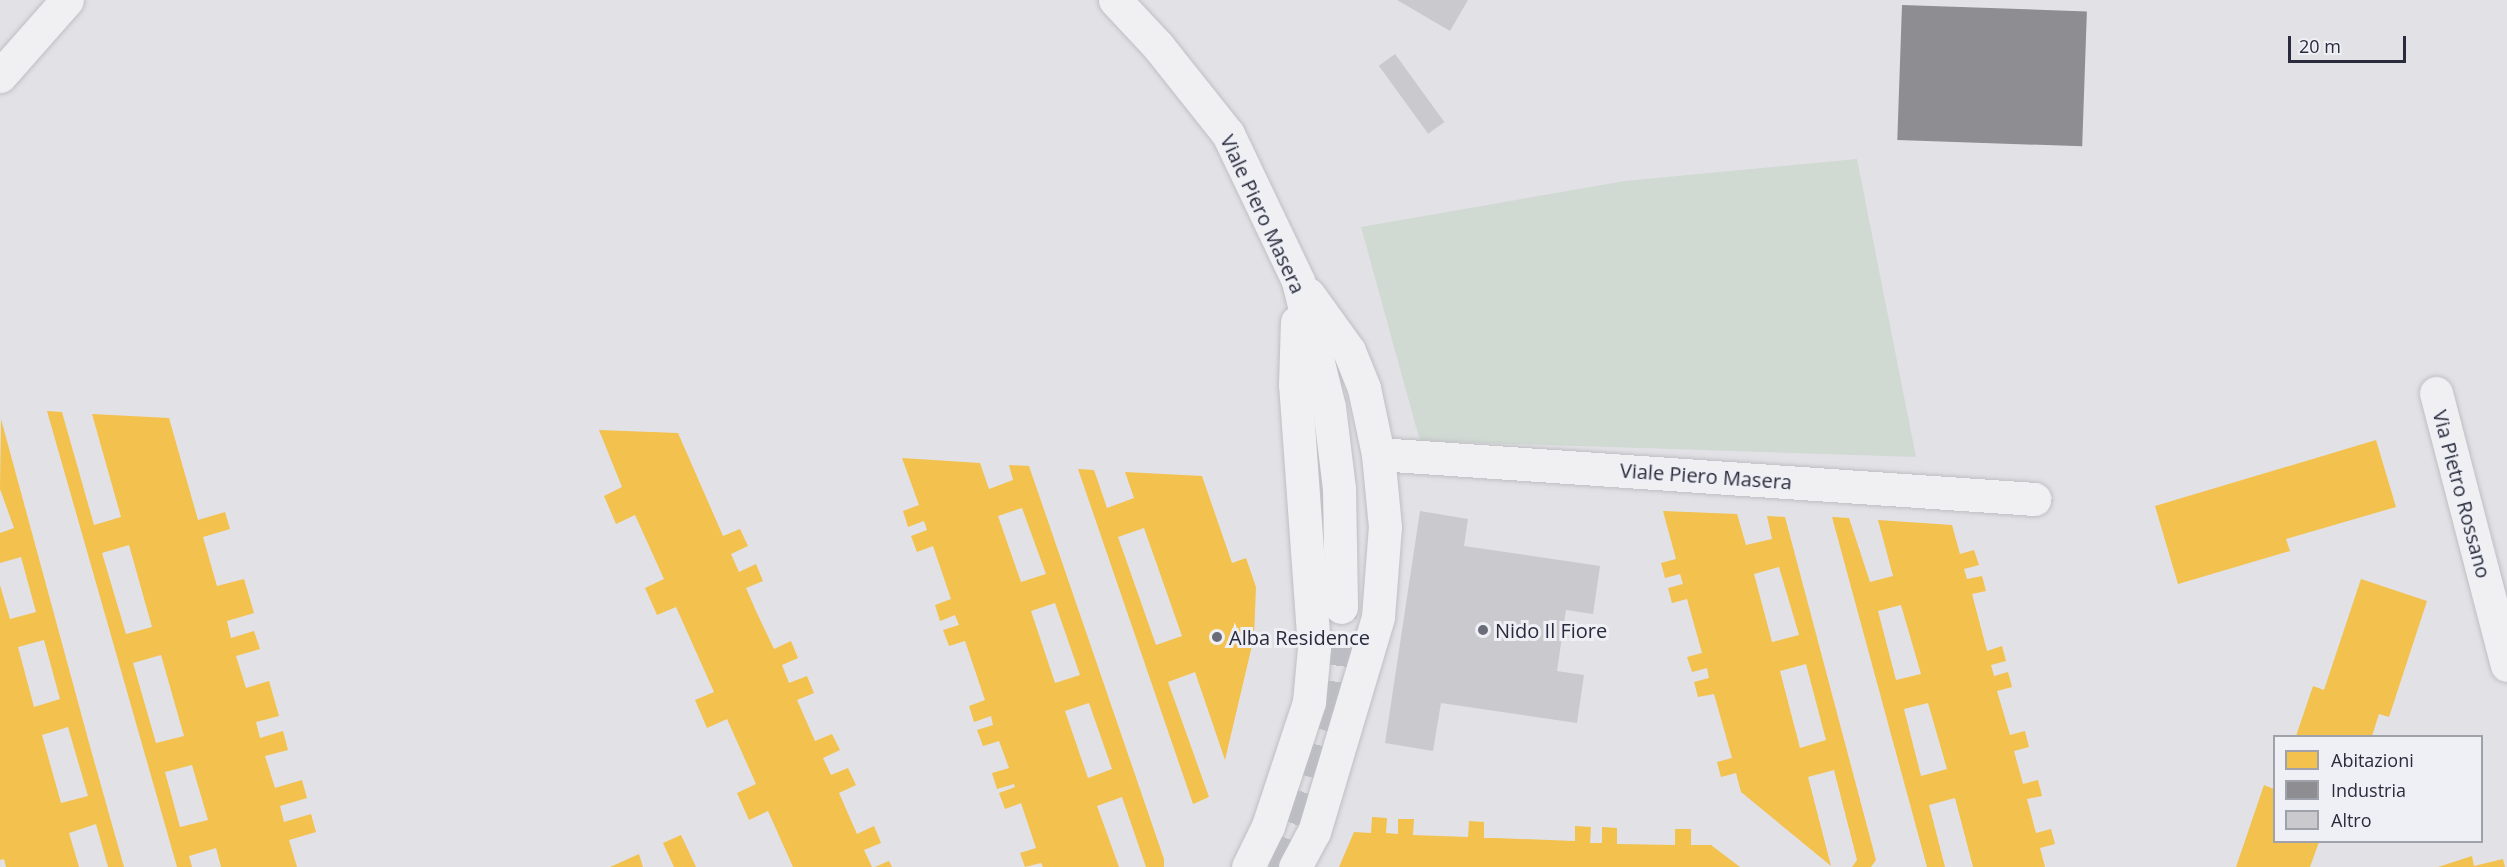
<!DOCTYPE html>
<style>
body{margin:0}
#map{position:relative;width:2507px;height:867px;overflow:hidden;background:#e2e2e6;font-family:"Open Sans",sans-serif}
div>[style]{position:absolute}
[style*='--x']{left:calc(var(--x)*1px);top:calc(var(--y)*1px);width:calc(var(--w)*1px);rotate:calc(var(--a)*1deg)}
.green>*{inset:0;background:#d0d9d2}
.homes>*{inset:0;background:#f2c14e}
.industry>*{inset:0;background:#8d8d92;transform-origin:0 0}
.building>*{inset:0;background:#c9c9ce;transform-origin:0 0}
.minor-tunnel>*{height:33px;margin-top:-16.5px;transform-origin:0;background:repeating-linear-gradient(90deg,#bdbec4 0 33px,transparent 0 49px)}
.roads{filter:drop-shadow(0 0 2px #bfbfc3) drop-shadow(0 0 2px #bfbfc3)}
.minor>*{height:33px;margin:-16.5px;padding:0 16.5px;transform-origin:16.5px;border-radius:16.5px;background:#f0f0f3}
.dots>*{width:16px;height:16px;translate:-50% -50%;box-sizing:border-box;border:3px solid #eff0f5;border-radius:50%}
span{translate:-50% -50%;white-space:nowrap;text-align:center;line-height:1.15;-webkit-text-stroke:6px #eff0f5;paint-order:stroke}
.street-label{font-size:20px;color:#2a2c3d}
.poi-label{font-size:20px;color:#2a2c3d}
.left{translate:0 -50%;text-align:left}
.legend{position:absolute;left:2273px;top:735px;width:210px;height:108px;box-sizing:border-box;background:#eff0f5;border:2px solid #a0a2ab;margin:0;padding:8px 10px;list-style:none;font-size:18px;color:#2a2c3d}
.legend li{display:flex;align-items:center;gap:12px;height:30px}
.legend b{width:30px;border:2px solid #a0a2ab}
.scale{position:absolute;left:2288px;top:36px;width:118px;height:27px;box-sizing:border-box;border:3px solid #2a2c3d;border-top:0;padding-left:8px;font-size:18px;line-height:21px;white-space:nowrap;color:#2a2c3d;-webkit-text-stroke:4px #eff0f5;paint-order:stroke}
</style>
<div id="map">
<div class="green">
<div style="clip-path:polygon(1857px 159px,1916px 457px,1420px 441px,1361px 227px,1625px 181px)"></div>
</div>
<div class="homes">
<div style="clip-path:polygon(evenodd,47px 411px,62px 412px,94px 525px,121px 517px,92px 414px,169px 418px,198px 520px,225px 512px,230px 529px,203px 537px,217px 586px,244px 579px,254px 613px,227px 621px,231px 638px,254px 631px,260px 649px,236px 656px,246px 688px,269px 681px,279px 716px,256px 722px,260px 738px,283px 731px,288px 750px,265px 756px,275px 788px,302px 780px,307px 798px,280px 806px,284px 822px,311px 814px,316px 832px,289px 840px,297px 867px,221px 867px,216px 848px,189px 856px,192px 867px,177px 867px,47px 411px,129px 545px,152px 627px,126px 634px,102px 553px,129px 545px,47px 411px,161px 655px,184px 736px,156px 743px,133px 663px,161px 655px,47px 411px,192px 765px,208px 820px,180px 827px,165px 772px,192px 765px)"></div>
<div style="clip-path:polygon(evenodd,1px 419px,91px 750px,124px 867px,108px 867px,96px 824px,69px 833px,79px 867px,6px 867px,4px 859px,0 860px,0 585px,10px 619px,36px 612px,21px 557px,0 563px,0 533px,14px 528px,0 489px,1px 419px,44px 640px,60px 699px,34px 707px,18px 647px,44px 640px,1px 419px,68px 727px,88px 796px,61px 803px,42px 735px,68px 727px)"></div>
<div style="clip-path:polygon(599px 430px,678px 433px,723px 536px,740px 529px,748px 546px,731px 554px,739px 572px,756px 564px,763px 581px,746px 588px,756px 611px,774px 649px,791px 641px,798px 658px,782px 665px,789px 683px,807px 676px,814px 693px,797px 700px,815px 741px,832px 734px,840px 750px,823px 758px,831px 775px,848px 768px,856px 785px,839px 793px,857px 834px,874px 826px,881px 843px,864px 850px,872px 867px,793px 867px,768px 811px,749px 820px,737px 793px,756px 784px,727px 719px,707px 728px,695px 700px,714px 692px,676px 607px,657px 615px,645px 588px,664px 579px,635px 515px,616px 524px,604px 496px,622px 487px)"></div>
<div style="clip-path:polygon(2376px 440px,2396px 507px,2286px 539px,2290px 551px,2178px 584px,2155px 506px)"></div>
<div style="clip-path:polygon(evenodd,902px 458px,980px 463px,989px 489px,1013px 480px,1009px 465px,1029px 466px,1164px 859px,1164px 867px,1146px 867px,1122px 797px,1097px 806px,1119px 867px,1043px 867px,1041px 863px,1025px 867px,1020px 853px,1036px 848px,1021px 803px,1005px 809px,999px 793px,1015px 787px,1014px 784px,997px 789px,992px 773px,1009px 768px,999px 741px,983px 746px,977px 730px,993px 725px,991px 716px,974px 722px,969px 706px,985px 700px,965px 641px,949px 646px,943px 630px,959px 625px,955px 615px,940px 621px,935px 605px,951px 599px,933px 546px,917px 552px,911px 536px,927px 530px,924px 521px,908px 527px,903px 511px,919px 505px,902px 458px,1022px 508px,1046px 574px,1021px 582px,998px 516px,1022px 508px,902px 458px,1055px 603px,1080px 675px,1055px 683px,1031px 611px,1055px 603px,902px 458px,1089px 703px,1112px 769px,1088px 778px,1065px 711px,1089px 703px)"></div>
<div style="clip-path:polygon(evenodd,1078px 469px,1094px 470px,1107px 508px,1134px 498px,1125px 472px,1202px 476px,1232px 563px,1246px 558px,1256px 587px,1254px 637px,1225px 760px,1195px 672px,1168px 682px,1209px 797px,1193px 804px,1078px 469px,1144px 528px,1182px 636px,1156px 645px,1118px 537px,1144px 528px)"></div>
<div style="clip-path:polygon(evenodd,1663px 511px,1737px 514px,1746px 545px,1772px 539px,1767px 516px,1785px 517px,1876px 860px,1871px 867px,1852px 867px,1857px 860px,1834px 770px,1808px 777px,1831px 866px,1741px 792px,1736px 773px,1721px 777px,1717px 762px,1732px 758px,1714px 694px,1698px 697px,1694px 682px,1709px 678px,1707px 668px,1692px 672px,1687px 657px,1702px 653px,1687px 599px,1672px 603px,1668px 588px,1683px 584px,1680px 574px,1665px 578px,1661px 563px,1676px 559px,1663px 511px,1779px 567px,1799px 635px,1772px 642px,1754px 574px,1779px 567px,1663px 511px,1806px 664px,1826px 740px,1800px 748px,1780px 671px,1806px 664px)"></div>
<div style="clip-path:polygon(evenodd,1832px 517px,1849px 518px,1870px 582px,1893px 576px,1878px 520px,1952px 525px,1960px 554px,1974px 550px,1979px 565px,1964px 569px,1967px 579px,1982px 576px,1986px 591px,1972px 594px,1987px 651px,2002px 646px,2006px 661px,1991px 665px,1994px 676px,2008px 672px,2012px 687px,1997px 691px,2010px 735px,2025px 731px,2029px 747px,2014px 751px,2023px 784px,2038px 780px,2042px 796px,2027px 799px,2036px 833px,2051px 829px,2055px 844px,2040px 848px,2045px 867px,1973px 867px,1955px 798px,1929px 805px,1945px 867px,1927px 867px,1832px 517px,1901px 605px,1921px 674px,1896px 680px,1878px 611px,1901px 605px,1832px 517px,1928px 703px,1947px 769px,1921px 776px,1904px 709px,1928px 703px)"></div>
<div style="clip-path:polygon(2361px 579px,2427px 601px,2389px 717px,2379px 714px,2372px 736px,2296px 736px,2313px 686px,2324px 690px)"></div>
<div style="clip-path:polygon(2264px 785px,2274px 789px,2274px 842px,2319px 842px,2310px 867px,2236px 867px)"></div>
<div style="clip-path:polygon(1372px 817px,1387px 818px,1386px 833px,1398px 834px,1398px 819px,1414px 819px,1413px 835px,1468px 837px,1469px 821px,1484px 822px,1484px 838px,1495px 838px,1575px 841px,1575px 826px,1591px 827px,1590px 843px,1602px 843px,1602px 827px,1617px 828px,1617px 844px,1675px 845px,1675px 829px,1691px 829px,1691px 845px,1711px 845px,1740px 867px,1339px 867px,1354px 832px,1371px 833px)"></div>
<div style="clip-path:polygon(681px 835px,696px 867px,674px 867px,663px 843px)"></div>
<div style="clip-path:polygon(639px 854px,643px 867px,610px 867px)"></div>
<div style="clip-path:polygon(2472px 856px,2474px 866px,2503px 859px,2505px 867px,2438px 867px)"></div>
<div style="clip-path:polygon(889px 861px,892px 867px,875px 867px,884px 863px)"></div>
</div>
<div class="industry">
<div style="left:1902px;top:5px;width:185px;height:135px;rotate:2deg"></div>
</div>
<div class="building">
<div style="clip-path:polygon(1397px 0,1468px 0,1450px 31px)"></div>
<div style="left:1395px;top:54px;width:84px;height:20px;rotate:54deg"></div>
<div style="clip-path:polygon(1420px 511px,1468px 519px,1464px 546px,1600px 566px,1593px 614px,1566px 610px,1557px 671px,1584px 675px,1577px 723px,1441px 703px,1433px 751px,1385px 743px)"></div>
</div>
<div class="minor-tunnel">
<div style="--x:1271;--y:867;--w:98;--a:-67.9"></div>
<div style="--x:1308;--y:776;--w:66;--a:-74.1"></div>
<div style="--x:1326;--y:713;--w:107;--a:-81.9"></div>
</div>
<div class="roads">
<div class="minor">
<div style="--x:1115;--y:0;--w:63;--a:46.9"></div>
<div style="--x:1158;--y:46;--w:112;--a:51.5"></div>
<div style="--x:1228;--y:134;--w:163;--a:64.5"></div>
<div style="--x:1298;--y:281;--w:130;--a:76.2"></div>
<div style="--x:1329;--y:407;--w:83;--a:83"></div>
<div style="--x:1339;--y:489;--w:118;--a:89"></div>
<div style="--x:0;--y:76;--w:101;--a:-48.6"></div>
<div style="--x:2436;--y:393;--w:281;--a:75.4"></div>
<div style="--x:1378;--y:454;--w:658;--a:3.92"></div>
<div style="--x:1248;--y:867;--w:46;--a:-64"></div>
<div style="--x:1268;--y:826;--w:131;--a:-71.7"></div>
<div style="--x:1309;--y:702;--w:54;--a:-84.7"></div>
<div style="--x:1314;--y:648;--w:264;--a:-94.1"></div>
<div style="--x:1295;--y:385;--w:63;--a:-88.2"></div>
<div style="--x:1295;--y:867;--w:40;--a:-62"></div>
<div style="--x:1314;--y:832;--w:224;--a:-73.4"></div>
<div style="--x:1378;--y:617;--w:90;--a:-85.6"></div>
<div style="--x:1385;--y:527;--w:73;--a:-95.5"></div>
<div style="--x:1378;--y:454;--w:67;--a:-102"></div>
<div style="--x:1364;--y:388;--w:40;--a:-112"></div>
<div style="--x:1349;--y:351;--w:70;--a:-125.7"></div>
</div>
</div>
<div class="dots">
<div style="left:1483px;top:630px;background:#6a6c78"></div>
<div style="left:1217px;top:637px;background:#6a6c78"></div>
</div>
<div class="street-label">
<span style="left:1263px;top:214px;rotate:65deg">Viale Piero Masera</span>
<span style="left:1706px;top:476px;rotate:4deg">Viale Piero Masera</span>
<span style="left:2462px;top:494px;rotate:75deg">Via Pietro Rossano</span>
</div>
<div class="poi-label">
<span class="left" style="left:1495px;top:630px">Nido Il Fiore</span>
<span class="left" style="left:1229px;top:637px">Alba Residence</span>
</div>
<ul class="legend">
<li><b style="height:16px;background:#f2c14e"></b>Abitazioni</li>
<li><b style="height:16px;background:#8d8d92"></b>Industria</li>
<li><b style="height:16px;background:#c9c9ce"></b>Altro</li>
</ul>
<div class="scale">20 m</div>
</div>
